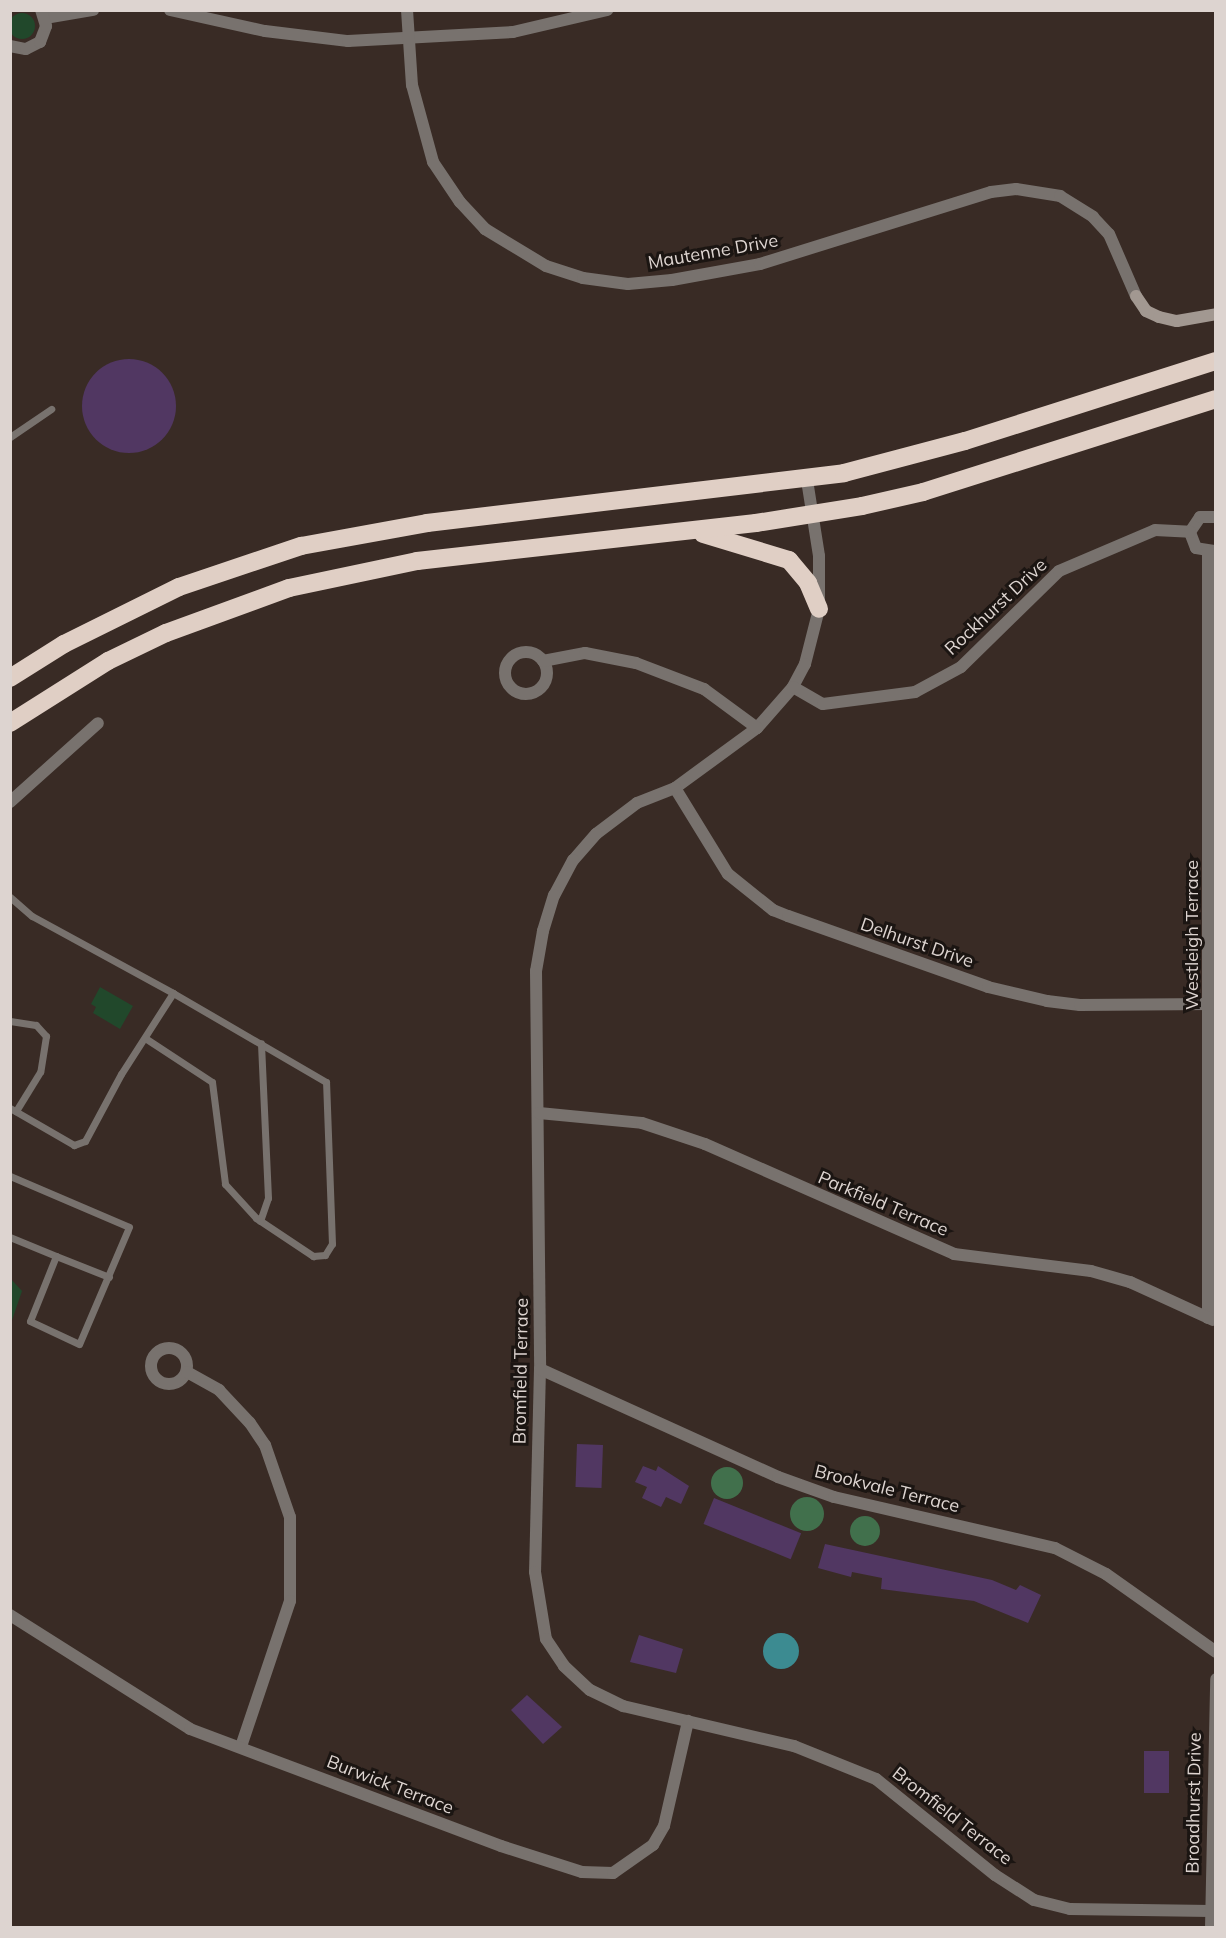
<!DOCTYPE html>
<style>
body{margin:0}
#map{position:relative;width:1226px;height:1938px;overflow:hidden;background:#392b25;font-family:Mulish,sans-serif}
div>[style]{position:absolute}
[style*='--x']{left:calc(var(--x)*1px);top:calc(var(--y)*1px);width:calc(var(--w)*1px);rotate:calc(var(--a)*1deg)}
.green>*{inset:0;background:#21482b}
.round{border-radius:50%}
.forest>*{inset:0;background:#41704c}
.water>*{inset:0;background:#3c8b91}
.building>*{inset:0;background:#513762;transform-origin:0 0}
.lane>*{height:7px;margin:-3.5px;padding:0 3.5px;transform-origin:3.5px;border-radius:3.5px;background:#78726e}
.street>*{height:12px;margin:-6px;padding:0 6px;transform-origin:6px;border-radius:6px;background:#78726e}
.street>.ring{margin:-6px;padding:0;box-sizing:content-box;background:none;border:12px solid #78726e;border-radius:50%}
.secondary>*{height:12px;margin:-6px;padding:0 6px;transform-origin:6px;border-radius:6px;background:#a29891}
.highway>*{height:18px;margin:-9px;padding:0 9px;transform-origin:9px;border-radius:9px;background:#e0cfc5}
span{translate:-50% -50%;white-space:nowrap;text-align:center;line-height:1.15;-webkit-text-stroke:6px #1b1512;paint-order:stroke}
.street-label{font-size:18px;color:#ddd4d0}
.frame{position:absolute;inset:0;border:12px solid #ddd4d0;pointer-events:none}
</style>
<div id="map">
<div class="green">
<div class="round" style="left:9px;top:13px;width:26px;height:26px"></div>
<div style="clip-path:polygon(100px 987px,133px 1006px,120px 1029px,93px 1013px,96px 1007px,91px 1004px)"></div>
<div style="clip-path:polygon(11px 1279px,22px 1291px,11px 1323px)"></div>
</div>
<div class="forest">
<div class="round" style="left:711px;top:1467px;width:32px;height:32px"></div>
<div class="round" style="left:790px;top:1497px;width:34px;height:34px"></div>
<div class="round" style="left:850px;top:1516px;width:30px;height:30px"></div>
</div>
<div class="water">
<div class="round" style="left:763px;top:1633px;width:36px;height:36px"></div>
</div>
<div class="building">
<div class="round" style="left:82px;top:359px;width:94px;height:94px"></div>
<div style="left:577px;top:1444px;width:26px;height:43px;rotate:2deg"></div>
<div style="clip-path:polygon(643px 1466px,656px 1471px,658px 1466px,689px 1486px,681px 1504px,666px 1497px,661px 1507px,642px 1498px,647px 1487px,635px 1482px)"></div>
<div style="left:714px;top:1498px;width:94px;height:28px;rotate:22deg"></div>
<div style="clip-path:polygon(825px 1544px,992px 1580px,1016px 1590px,1020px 1585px,1041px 1595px,1028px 1623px,974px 1601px,881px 1589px,882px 1578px,852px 1572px,851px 1577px,818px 1568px)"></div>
<div style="clip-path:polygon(639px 1635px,683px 1649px,676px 1673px,630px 1662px)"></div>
<div style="clip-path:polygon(527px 1695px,562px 1727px,543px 1744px,511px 1710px)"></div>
<div style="left:1144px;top:1751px;width:25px;height:42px"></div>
</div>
<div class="lane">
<div style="--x:10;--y:437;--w:50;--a:-34.3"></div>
<div style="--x:10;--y:897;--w:29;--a:41"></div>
<div style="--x:32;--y:916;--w:161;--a:28.6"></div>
<div style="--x:173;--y:993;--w:96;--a:122.7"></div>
<div style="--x:121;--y:1074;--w:76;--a:118.2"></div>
<div style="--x:85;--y:1141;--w:12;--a:160"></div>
<div style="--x:74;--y:1145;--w:74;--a:-150"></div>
<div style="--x:10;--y:1021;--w:26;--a:9"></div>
<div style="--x:36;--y:1025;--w:15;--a:48"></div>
<div style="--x:46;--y:1036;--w:36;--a:99"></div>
<div style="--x:40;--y:1072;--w:46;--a:121.6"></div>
<div style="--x:145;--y:1038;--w:80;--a:33.3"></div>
<div style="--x:212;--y:1082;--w:103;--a:82.7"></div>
<div style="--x:225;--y:1184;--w:46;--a:47.6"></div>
<div style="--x:256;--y:1218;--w:69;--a:33.7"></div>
<div style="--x:313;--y:1256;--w:12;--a:-5"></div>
<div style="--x:325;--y:1255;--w:13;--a:-58"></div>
<div style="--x:332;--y:1244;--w:162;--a:-92.1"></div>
<div style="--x:326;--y:1082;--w:177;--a:-149.8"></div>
<div style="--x:10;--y:1176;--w:129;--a:23.2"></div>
<div style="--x:129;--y:1227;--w:127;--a:113.1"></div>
<div style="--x:79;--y:1344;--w:54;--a:-154.9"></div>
<div style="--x:30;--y:1321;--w:70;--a:-68.2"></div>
<div style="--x:56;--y:1256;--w:50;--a:-157.6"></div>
<div style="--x:260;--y:1221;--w:24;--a:-71"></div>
<div style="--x:268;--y:1198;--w:155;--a:-92.6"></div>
<div style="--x:56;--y:1256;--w:57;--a:21.6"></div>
</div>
<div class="street">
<div style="--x:170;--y:10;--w:97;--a:12.5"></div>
<div style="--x:265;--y:31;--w:84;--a:6.9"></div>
<div style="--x:348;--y:41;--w:165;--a:-3.1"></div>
<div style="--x:513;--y:32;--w:97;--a:-13.2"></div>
<div style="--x:407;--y:10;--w:75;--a:86.2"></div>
<div style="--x:412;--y:85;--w:80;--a:74.7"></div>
<div style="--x:433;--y:162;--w:48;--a:56"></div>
<div style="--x:460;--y:202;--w:37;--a:47"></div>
<div style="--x:485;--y:229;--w:71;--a:31.2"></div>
<div style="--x:546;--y:266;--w:39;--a:18"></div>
<div style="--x:583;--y:278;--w:45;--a:7.6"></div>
<div style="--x:628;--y:284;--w:44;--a:-5.2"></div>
<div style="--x:672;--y:280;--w:89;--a:-10.3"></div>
<div style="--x:760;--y:264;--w:242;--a:-17.3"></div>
<div style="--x:991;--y:192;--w:25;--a:-7"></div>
<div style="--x:1016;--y:189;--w:45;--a:9"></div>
<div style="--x:1060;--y:196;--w:39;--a:32"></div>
<div style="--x:1093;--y:217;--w:23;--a:47"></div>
<div style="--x:1109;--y:234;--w:68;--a:66.5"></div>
<div style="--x:45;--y:18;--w:49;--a:-9.5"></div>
<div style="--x:10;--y:46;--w:16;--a:11"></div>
<div style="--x:26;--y:49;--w:16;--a:-27"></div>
<div style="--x:40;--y:42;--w:17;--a:-69"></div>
<div style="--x:46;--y:26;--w:17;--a:-107"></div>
<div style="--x:807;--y:480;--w:77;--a:81"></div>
<div style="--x:819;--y:556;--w:53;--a:90"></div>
<div style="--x:819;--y:609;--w:57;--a:104.3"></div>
<div style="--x:805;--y:664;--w:26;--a:118"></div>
<div style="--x:793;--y:687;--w:55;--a:131.3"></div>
<div style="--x:757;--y:728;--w:102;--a:143.8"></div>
<div style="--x:675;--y:788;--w:41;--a:158.5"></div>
<div style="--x:637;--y:803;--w:51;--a:142.9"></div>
<div style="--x:596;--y:834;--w:35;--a:131"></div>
<div style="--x:573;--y:860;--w:40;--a:118"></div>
<div style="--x:554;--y:895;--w:38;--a:107"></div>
<div style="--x:543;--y:931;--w:41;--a:99.9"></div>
<div style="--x:536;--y:971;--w:398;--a:89.4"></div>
<div style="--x:540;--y:1369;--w:203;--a:91.4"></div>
<div style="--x:535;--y:1572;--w:68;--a:80.7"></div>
<div style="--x:546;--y:1639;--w:32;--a:56"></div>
<div style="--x:564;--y:1666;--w:35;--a:43"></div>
<div style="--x:590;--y:1690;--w:37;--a:26"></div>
<div style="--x:623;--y:1706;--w:176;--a:13.2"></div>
<div style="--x:794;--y:1746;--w:88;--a:21.9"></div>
<div style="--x:876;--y:1779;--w:153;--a:38.9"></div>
<div style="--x:995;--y:1875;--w:46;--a:32.7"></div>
<div style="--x:1034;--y:1900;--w:37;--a:14"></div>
<div style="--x:1070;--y:1909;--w:141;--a:0.8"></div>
<div style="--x:1214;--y:551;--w:18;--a:-171"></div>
<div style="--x:1196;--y:548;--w:17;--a:-111"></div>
<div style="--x:1190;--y:532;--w:18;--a:-56"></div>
<div style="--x:1200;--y:517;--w:16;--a:0"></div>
<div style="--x:1208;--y:552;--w:766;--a:90"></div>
<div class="ring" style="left:505px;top:652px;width:30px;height:30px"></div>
<div style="--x:543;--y:661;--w:43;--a:-10.8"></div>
<div style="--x:585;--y:653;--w:52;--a:11.1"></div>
<div style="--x:636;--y:663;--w:73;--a:20.9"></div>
<div style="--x:704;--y:689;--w:66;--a:36.3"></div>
<div style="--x:793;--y:687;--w:34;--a:30"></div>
<div style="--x:823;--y:704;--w:93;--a:-7.4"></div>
<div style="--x:915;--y:692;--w:52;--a:-28.5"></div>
<div style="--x:961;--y:667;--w:137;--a:-44.4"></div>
<div style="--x:1059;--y:571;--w:104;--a:-23.1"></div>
<div style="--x:1155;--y:530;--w:35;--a:3"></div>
<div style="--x:675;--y:788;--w:101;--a:58.4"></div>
<div style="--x:728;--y:874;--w:58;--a:38.7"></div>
<div style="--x:773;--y:910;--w:16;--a:22"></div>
<div style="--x:788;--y:916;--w:212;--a:19.5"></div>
<div style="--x:988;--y:987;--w:61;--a:13.3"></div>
<div style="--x:1047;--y:1001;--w:33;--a:7"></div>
<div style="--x:1080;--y:1005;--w:130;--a:-0.4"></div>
<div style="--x:10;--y:802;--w:118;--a:-41.9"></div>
<div style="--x:539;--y:1113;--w:103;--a:5.5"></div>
<div style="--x:642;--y:1123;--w:66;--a:18.4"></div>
<div style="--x:705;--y:1144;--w:272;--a:23.8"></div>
<div style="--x:954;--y:1254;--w:138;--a:7.1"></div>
<div style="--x:1091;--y:1271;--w:41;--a:15.8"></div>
<div style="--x:1130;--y:1282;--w:91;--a:24.6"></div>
<div class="ring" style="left:151px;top:1348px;width:24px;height:24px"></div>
<div style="--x:540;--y:1369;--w:261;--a:24.4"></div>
<div style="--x:778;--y:1477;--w:59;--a:19.7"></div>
<div style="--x:834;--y:1497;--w:227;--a:13"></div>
<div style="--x:1055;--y:1548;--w:57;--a:27"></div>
<div style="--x:1106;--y:1574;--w:135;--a:35.3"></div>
<div style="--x:187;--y:1372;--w:37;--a:29"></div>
<div style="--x:219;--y:1390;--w:45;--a:46.8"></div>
<div style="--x:250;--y:1423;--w:27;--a:56"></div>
<div style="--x:265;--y:1445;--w:76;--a:70.9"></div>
<div style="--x:290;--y:1517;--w:84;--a:90"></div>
<div style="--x:290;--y:1601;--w:154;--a:108.6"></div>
<div style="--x:10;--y:1615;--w:213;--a:32.3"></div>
<div style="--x:190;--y:1729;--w:332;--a:20.6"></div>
<div style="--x:501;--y:1846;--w:85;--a:17.8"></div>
<div style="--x:582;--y:1872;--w:31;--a:2"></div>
<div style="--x:613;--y:1873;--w:49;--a:-35"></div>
<div style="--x:653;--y:1845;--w:22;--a:-60"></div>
<div style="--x:664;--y:1826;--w:108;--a:-77.1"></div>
<div style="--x:1211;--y:1928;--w:249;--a:-88.8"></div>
</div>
<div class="secondary">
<div style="--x:1136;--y:296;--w:18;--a:56"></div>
<div style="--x:1146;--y:311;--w:14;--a:25"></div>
<div style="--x:1159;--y:317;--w:18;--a:13"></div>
<div style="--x:1177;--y:321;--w:40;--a:-10"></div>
</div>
<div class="highway">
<div style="--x:703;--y:534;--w:90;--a:16.8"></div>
<div style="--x:789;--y:560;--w:30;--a:50"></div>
<div style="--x:808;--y:583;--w:28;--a:67"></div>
<div style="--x:10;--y:678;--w:64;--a:-32.2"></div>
<div style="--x:64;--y:644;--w:128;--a:-26.4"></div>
<div style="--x:179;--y:587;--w:129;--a:-18.6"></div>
<div style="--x:301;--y:546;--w:128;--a:-10.3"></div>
<div style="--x:427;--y:523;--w:420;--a:-6.8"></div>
<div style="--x:844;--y:473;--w:125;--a:-14.8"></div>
<div style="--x:965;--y:441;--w:263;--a:-17.7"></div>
<div style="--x:10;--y:723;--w:116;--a:-32.3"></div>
<div style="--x:108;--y:661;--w:64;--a:-25.8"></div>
<div style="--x:166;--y:633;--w:131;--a:-20.1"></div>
<div style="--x:289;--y:588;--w:131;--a:-11.9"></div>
<div style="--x:417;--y:561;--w:341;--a:-6.4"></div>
<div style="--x:756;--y:523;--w:107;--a:-9.1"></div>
<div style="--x:862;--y:506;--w:63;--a:-12.9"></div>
<div style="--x:923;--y:492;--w:307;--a:-17.6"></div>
</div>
<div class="street-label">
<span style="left:713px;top:252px;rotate:-10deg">Mautenne Drive</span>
<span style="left:996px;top:607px;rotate:-43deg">Rockhurst Drive</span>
<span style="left:1192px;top:935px;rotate:-90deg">Westleigh Terrace</span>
<span style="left:917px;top:943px;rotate:19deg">Delhurst Drive</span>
<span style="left:883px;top:1204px;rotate:23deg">Parkfield Terrace</span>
<span style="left:521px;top:1371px;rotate:-89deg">Bromfield Terrace</span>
<span style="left:887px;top:1489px;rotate:14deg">Brookvale Terrace</span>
<span style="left:390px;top:1785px;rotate:21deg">Burwick Terrace</span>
<span style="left:1194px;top:1803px;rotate:-89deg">Broadhurst Drive</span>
<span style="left:952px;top:1816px;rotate:38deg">Bromfield Terrace</span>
</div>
<div class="frame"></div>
</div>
